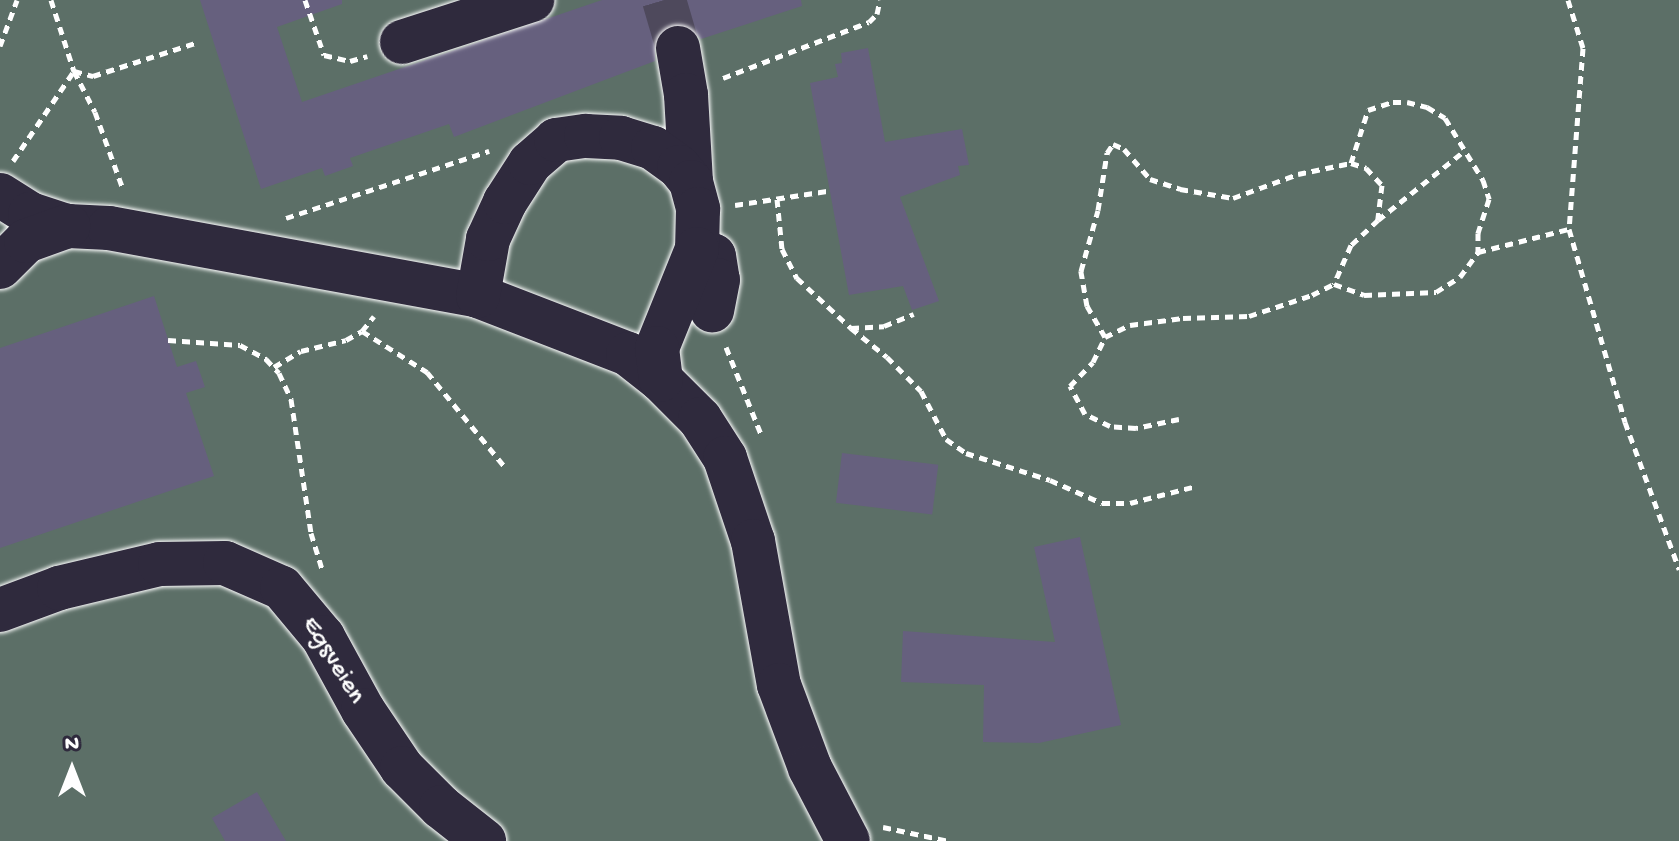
<!DOCTYPE html>
<style>
body{margin:0}
#map{position:relative;width:1679px;height:841px;overflow:hidden;background:#3a354a;font-family:"Gochi Hand",sans-serif}
div>[style]{position:absolute}
[style*='--x']{left:calc(var(--x)*1px);top:calc(var(--y)*1px);width:calc(var(--w)*1px);rotate:calc(var(--a)*1deg)}
.green>*{inset:0;background:#5c6f67;transform-origin:0 0}
.building>*{inset:0;background:#66607e;transform-origin:0 0}
.minor-tunnel>*{height:44px;margin-top:-22px;transform-origin:0;background:repeating-linear-gradient(90deg,#4e495c 0 44px,transparent 0 66px)}
.path>*{height:5px;margin-top:-2.5px;transform-origin:0;background:repeating-linear-gradient(90deg,#fff 0 8px,transparent 0 14px)}
.roads{filter:drop-shadow(0 0 2px #fff) drop-shadow(0 0 2px #fff)}
.minor>*{height:44px;margin:-22px;padding:0 22px;transform-origin:22px;border-radius:22px;background:#2f2a3d}
span{translate:-50% -50%;white-space:nowrap;text-align:center;line-height:1.15;-webkit-text-stroke:6px #2f2a3d;paint-order:stroke}
.street-label{font-size:26px;color:#fff}
.north{position:absolute;left:32px;top:729px;width:80px;height:80px;-webkit-text-stroke:6px #2f2a3d;paint-order:stroke;rotate:0deg;font-size:22px;font-weight:700;line-height:32px;text-align:center;color:#fff}
.north::after{content:'';display:block;margin:auto;width:28px;height:36px;background:#fff;clip-path:polygon(50% 0,100% 100%,50% 72%,0 100%)}
</style>
<div id="map">
<div class="green">
<div style="left:0;top:0;width:1679px;height:841px"></div>
</div>
<div class="building">
<div style="clip-path:polygon(200px 0,342px 0,342px 4px,277px 27px,302px 102px,602px 0,801px 0,802px 6px,701px 39px,687px 25px,673px 24px,663px 28px,655px 39px,655px 61px,454px 137px,449px 124px,350px 158px,353px 166px,325px 176px,322px 168px,261px 189px)"></div>
<div style="clip-path:polygon(868px 48px,885px 142px,962px 129px,969px 165px,958px 166px,960px 175px,900px 197px,939px 301px,912px 310px,903px 286px,849px 295px,810px 83px,838px 77px,835px 64px,842px 63px,841px 53px)"></div>
<div style="clip-path:polygon(154px 296px,177px 367px,196px 361px,205px 387px,186px 393px,214px 476px,0 548px,0 348px)"></div>
<div style="left:842px;top:453px;width:97px;height:50px;rotate:7deg"></div>
<div style="clip-path:polygon(1080px 537px,1121px 725px,1039px 743px,983px 742px,984px 685px,901px 682px,903px 631px,1055px 642px,1034px 547px)"></div>
<div style="clip-path:polygon(257px 792px,286px 841px,225px 841px,212px 818px)"></div>
</div>
<div class="minor-tunnel">
<div style="--x:664;--y:0;--w:50;--a:73.7"></div>
</div>
<div class="path">
<div style="--x:51;--y:0;--w:75;--a:72.1"></div>
<div style="--x:74;--y:71;--w:46;--a:62.9"></div>
<div style="--x:95;--y:112;--w:82;--a:70"></div>
<div style="--x:305;--y:0;--w:58;--a:70.9"></div>
<div style="--x:324;--y:55;--w:27;--a:13"></div>
<div style="--x:350;--y:61;--w:18;--a:-16"></div>
<div style="--x:1568;--y:0;--w:50;--a:72.6"></div>
<div style="--x:1583;--y:48;--w:182;--a:94.4"></div>
<div style="--x:1569;--y:229;--w:201;--a:73.8"></div>
<div style="--x:1625;--y:422;--w:157;--a:69.8"></div>
<div style="--x:0;--y:46;--w:49;--a:-69.7"></div>
<div style="--x:723;--y:78;--w:156;--a:-21"></div>
<div style="--x:869;--y:22;--w:11;--a:-45"></div>
<div style="--x:877;--y:14;--w:14;--a:-78"></div>
<div style="--x:13;--y:161;--w:109;--a:-55.9"></div>
<div style="--x:74;--y:71;--w:20;--a:15"></div>
<div style="--x:93;--y:76;--w:107;--a:-17.9"></div>
<div style="--x:1351;--y:163;--w:56;--a:-72.2"></div>
<div style="--x:1368;--y:110;--w:26;--a:-18"></div>
<div style="--x:1393;--y:102;--w:14;--a:0"></div>
<div style="--x:1407;--y:102;--w:21;--a:14"></div>
<div style="--x:1427;--y:107;--w:21;--a:31"></div>
<div style="--x:1445;--y:118;--w:73;--a:58.5"></div>
<div style="--x:1483;--y:180;--w:20;--a:72"></div>
<div style="--x:1489;--y:199;--w:36;--a:108"></div>
<div style="--x:1478;--y:233;--w:19;--a:90"></div>
<div style="--x:777;--y:199;--w:50;--a:84.3"></div>
<div style="--x:782;--y:249;--w:33;--a:63"></div>
<div style="--x:797;--y:278;--w:74;--a:42.8"></div>
<div style="--x:851;--y:328;--w:33;--a:-3"></div>
<div style="--x:884;--y:326;--w:32;--a:-22"></div>
<div style="--x:735;--y:205;--w:93;--a:-8.7"></div>
<div style="--x:286;--y:218;--w:214;--a:-18.3"></div>
<div style="--x:1378;--y:220;--w:109;--a:-38.7"></div>
<div style="--x:851;--y:328;--w:46;--a:38.9"></div>
<div style="--x:887;--y:357;--w:48;--a:45"></div>
<div style="--x:921;--y:391;--w:54;--a:62.5"></div>
<div style="--x:946;--y:439;--w:24;--a:35"></div>
<div style="--x:966;--y:453;--w:88;--a:17.8"></div>
<div style="--x:1050;--y:480;--w:57;--a:23.9"></div>
<div style="--x:1102;--y:503;--w:28;--a:0"></div>
<div style="--x:1130;--y:503;--w:65;--a:-14.3"></div>
<div style="--x:362;--y:331;--w:77;--a:32.2"></div>
<div style="--x:427;--y:372;--w:123;--a:50.6"></div>
<div style="--x:1105;--y:337;--w:36;--a:-120"></div>
<div style="--x:1087;--y:306;--w:36;--a:-100"></div>
<div style="--x:1081;--y:271;--w:63;--a:-74.4"></div>
<div style="--x:1098;--y:210;--w:58;--a:-81"></div>
<div style="--x:1107;--y:153;--w:11;--a:-56"></div>
<div style="--x:1113;--y:144;--w:12;--a:24"></div>
<div style="--x:1124;--y:149;--w:40;--a:49"></div>
<div style="--x:1150;--y:179;--w:32;--a:18"></div>
<div style="--x:1180;--y:189;--w:54;--a:9.6"></div>
<div style="--x:1233;--y:198;--w:69;--a:-20.3"></div>
<div style="--x:1298;--y:174;--w:54;--a:-11.7"></div>
<div style="--x:1351;--y:163;--w:16;--a:18"></div>
<div style="--x:1366;--y:168;--w:23;--a:47"></div>
<div style="--x:1382;--y:185;--w:35;--a:97"></div>
<div style="--x:1378;--y:220;--w:37;--a:137"></div>
<div style="--x:1351;--y:245;--w:43;--a:113.6"></div>
<div style="--x:168;--y:340;--w:72;--a:4"></div>
<div style="--x:240;--y:345;--w:30;--a:28"></div>
<div style="--x:266;--y:359;--w:19;--a:47"></div>
<div style="--x:279;--y:373;--w:29;--a:65"></div>
<div style="--x:291;--y:399;--w:135;--a:81.5"></div>
<div style="--x:311;--y:533;--w:38;--a:73"></div>
<div style="--x:726;--y:347;--w:94;--a:68.1"></div>
<div style="--x:274;--y:367;--w:31;--a:-31"></div>
<div style="--x:301;--y:351;--w:46;--a:-13.7"></div>
<div style="--x:346;--y:340;--w:18;--a:-29"></div>
<div style="--x:362;--y:331;--w:19;--a:-51"></div>
<div style="--x:1179;--y:419;--w:44;--a:168.2"></div>
<div style="--x:1136;--y:428;--w:26;--a:-176"></div>
<div style="--x:1110;--y:426;--w:28;--a:-154"></div>
<div style="--x:1085;--y:414;--w:32;--a:-118"></div>
<div style="--x:1070;--y:386;--w:33;--a:-46"></div>
<div style="--x:1093;--y:362;--w:28;--a:-64"></div>
<div style="--x:1105;--y:337;--w:28;--a:-26"></div>
<div style="--x:1130;--y:325;--w:53;--a:-7.5"></div>
<div style="--x:1183;--y:318;--w:66;--a:-1.7"></div>
<div style="--x:1249;--y:316;--w:66;--a:-18.4"></div>
<div style="--x:1312;--y:295;--w:25;--a:-27"></div>
<div style="--x:1334;--y:284;--w:32;--a:20"></div>
<div style="--x:1364;--y:295;--w:72;--a:-2.4"></div>
<div style="--x:1436;--y:292;--w:28;--a:-32"></div>
<div style="--x:1460;--y:277;--w:31;--a:-54"></div>
<div style="--x:1478;--y:252;--w:94;--a:-14.2"></div>
<div style="--x:883;--y:827;--w:67;--a:12"></div>
</div>
<div class="roads">
<div class="minor">
<div style="--x:402;--y:42;--w:137;--a:-17.9"></div>
<div style="--x:678;--y:48;--w:48;--a:80.3"></div>
<div style="--x:686;--y:95;--w:87;--a:86.7"></div>
<div style="--x:0;--y:195;--w:36;--a:32"></div>
<div style="--x:30;--y:214;--w:40;--a:18"></div>
<div style="--x:68;--y:226;--w:41;--a:2.8"></div>
<div style="--x:109;--y:228;--w:375;--a:10.4"></div>
<div style="--x:478;--y:296;--w:161;--a:21.1"></div>
<div style="--x:628;--y:354;--w:42;--a:38.2"></div>
<div style="--x:661;--y:380;--w:55;--a:45"></div>
<div style="--x:700;--y:419;--w:46;--a:57.3"></div>
<div style="--x:725;--y:458;--w:88;--a:71.4"></div>
<div style="--x:753;--y:541;--w:146;--a:79.8"></div>
<div style="--x:779;--y:685;--w:89;--a:69.5"></div>
<div style="--x:810;--y:768;--w:82;--a:62.5"></div>
<div style="--x:697;--y:249;--w:18;--a:22"></div>
<div style="--x:714;--y:256;--w:24;--a:81"></div>
<div style="--x:718;--y:280;--w:31;--a:101"></div>
<div style="--x:0;--y:267;--w:37;--a:-45"></div>
<div style="--x:26;--y:241;--w:45;--a:-19.7"></div>
<div style="--x:478;--y:296;--w:58;--a:-80"></div>
<div style="--x:488;--y:239;--w:41;--a:-65.3"></div>
<div style="--x:505;--y:202;--w:46;--a:-57.3"></div>
<div style="--x:530;--y:163;--w:35;--a:-41"></div>
<div style="--x:556;--y:140;--w:30;--a:-8"></div>
<div style="--x:586;--y:136;--w:35;--a:3"></div>
<div style="--x:621;--y:138;--w:34;--a:17"></div>
<div style="--x:653;--y:148;--w:32;--a:36"></div>
<div style="--x:679;--y:167;--w:19;--a:51"></div>
<div style="--x:691;--y:182;--w:28;--a:75"></div>
<div style="--x:698;--y:209;--w:40;--a:91.4"></div>
<div style="--x:697;--y:249;--w:107;--a:112"></div>
<div style="--x:657;--y:348;--w:32;--a:83"></div>
<div style="--x:0;--y:610;--w:63;--a:-20.4"></div>
<div style="--x:59;--y:588;--w:104;--a:-13.4"></div>
<div style="--x:160;--y:564;--w:65;--a:-0.9"></div>
<div style="--x:225;--y:563;--w:62;--a:23.7"></div>
<div style="--x:282;--y:588;--w:64;--a:50.1"></div>
<div style="--x:323;--y:637;--w:83;--a:61.3"></div>
<div style="--x:363;--y:710;--w:70;--a:56.1"></div>
<div style="--x:402;--y:768;--w:55;--a:45"></div>
<div style="--x:441;--y:807;--w:55;--a:38.3"></div>
</div>
</div>
<div class="street-label">
<span style="left:332px;top:661px;rotate:58deg">Egsveien</span>
</div>
<div class="north">N</div>
</div>
